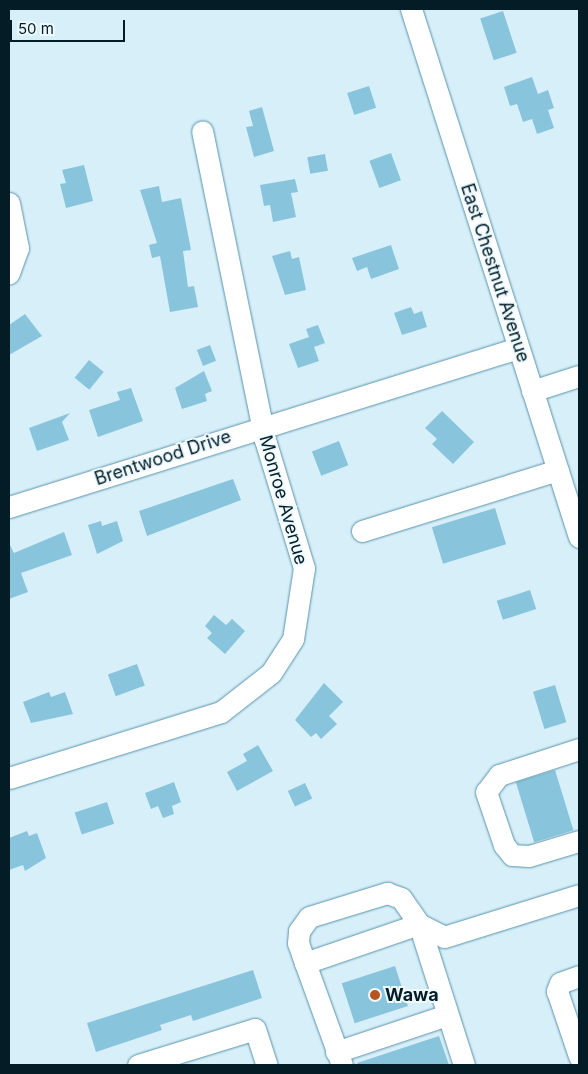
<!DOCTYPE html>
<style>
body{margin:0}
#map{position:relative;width:588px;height:1074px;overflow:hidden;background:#d7eff9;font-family:Inter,sans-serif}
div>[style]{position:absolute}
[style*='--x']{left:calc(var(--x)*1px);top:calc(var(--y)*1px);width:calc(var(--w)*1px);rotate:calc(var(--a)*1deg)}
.building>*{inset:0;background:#88c5dc;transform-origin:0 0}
.roads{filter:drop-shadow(0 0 1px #5793aa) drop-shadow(0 0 1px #5793aa)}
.minor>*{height:21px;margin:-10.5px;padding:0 10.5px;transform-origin:10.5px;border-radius:10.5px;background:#fff}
.dots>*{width:14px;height:14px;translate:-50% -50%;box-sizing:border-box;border:2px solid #eefaff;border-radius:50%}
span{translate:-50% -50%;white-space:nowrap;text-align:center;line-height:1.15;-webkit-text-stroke:4px #eefaff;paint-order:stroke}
.street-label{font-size:18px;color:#031c25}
.poi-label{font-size:18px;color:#031c25;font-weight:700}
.left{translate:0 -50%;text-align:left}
.frame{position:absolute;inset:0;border:10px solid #031c25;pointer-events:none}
.scale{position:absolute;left:10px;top:20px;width:115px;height:22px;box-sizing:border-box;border:2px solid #031c25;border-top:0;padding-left:6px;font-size:15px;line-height:18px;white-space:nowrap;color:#031c25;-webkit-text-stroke:4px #eefaff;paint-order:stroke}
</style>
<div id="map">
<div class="building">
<div style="left:503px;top:11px;width:44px;height:24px;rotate:72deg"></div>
<div style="clip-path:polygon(532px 77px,538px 94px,548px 90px,554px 108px,548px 110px,554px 128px,537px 134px,532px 119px,523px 122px,517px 104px,510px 106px,504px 87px)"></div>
<div style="left:369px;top:86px;width:23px;height:23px;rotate:72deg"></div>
<div style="clip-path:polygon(262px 107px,274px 151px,254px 157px,246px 127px,253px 126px,249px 111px)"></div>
<div style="left:391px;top:153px;width:29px;height:23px;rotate:70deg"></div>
<div style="left:325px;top:154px;width:17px;height:18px;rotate:80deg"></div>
<div style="clip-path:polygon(84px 165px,93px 201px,66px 208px,60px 184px,66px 183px,62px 170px)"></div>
<div style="clip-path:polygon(295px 179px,298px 192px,291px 193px,296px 217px,273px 222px,270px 205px,264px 206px,260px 185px)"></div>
<div style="clip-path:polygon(159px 186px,162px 202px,181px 198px,191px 250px,183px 251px,188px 287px,194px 286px,198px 307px,170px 312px,160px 256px,152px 258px,149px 245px,157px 243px,140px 190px)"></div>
<div style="clip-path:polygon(391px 245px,399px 269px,371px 279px,367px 267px,357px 271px,352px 258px)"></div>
<div style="clip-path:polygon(290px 251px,292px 259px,299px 257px,306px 290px,285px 295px,272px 256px)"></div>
<div style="clip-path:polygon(411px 307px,414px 314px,422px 311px,427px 327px,402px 335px,394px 313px)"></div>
<div style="clip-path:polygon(25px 314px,42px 336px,9px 355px,9px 325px)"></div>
<div style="clip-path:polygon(318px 325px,325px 343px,314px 347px,319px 361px,298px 368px,289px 344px,309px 337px,306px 329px)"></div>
<div style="left:210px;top:345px;width:17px;height:14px;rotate:69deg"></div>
<div style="left:89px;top:360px;width:19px;height:23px;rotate:39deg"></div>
<div style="clip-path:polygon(204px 371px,212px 391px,205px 394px,207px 401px,182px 409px,175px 388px)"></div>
<div style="clip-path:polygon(131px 388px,143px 421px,98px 437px,89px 410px,120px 400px,117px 392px)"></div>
<div style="clip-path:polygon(442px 411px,474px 442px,453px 464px,432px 444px,437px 439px,425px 428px)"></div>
<div style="clip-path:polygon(70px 413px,62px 422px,69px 440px,37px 451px,29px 428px)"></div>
<div style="left:339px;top:441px;width:26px;height:29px;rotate:69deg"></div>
<div style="clip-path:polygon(233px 479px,241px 500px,147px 536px,139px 511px)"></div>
<div style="left:495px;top:508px;width:38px;height:66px;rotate:73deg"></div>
<div style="clip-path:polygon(101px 521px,102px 526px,117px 521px,123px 541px,97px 554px,88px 525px)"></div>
<div style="clip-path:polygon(64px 532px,72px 555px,21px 573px,28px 592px,9px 599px,9px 543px,14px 553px)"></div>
<div style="left:530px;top:590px;width:20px;height:35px;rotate:72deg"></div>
<div style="clip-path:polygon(214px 615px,226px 625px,232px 619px,245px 631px,225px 654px,207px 638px,212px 633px,205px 626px)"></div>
<div style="left:137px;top:664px;width:23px;height:31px;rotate:70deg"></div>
<div style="clip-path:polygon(324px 683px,343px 702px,329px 716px,337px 724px,321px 739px,316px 733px,311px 737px,295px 720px)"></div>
<div style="left:555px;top:685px;width:39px;height:23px;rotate:73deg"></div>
<div style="clip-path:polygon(49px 692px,51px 697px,65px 692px,73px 714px,31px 723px,23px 702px)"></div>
<div style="clip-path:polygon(258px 745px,273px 771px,237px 791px,227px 772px,247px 761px,243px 754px)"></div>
<div style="left:555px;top:770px;width:63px;height:41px;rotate:73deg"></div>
<div style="clip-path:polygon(174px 782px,181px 802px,172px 806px,174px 814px,163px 818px,158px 806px,151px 809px,145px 793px)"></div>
<div style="left:305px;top:783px;width:17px;height:19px;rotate:65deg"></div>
<div style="left:107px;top:802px;width:23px;height:34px;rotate:72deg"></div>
<div style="clip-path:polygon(27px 831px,29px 836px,37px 833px,46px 858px,25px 871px,23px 865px,9px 870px,9px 838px)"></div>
<div style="left:395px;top:966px;width:42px;height:56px;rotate:72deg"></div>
<div style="clip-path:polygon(253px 970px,262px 998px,193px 1021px,191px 1015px,160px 1025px,162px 1030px,96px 1052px,87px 1023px)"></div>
<div style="clip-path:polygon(439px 1036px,449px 1065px,358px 1065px,357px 1063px)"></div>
</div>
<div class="roads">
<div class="minor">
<div style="--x:411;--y:9;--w:554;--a:72.35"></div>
<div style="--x:9;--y:203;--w:46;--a:78.7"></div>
<div style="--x:18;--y:248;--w:27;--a:110"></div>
<div style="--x:532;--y:391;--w:49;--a:-17.7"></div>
<div style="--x:9;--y:507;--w:533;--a:-17.35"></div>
<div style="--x:362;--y:531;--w:205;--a:-17.3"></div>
<div style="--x:579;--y:749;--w:84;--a:162"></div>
<div style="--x:499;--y:775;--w:21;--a:127"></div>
<div style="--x:486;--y:792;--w:56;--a:71.2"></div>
<div style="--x:504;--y:845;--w:13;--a:51"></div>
<div style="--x:512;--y:855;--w:17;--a:3"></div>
<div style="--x:529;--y:856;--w:52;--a:-16.7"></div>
<div style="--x:9;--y:778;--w:222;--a:-17.3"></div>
<div style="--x:221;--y:712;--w:63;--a:-38"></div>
<div style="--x:271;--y:673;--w:40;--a:-57.1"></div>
<div style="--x:293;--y:639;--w:72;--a:-81.2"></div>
<div style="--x:304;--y:568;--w:134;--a:-106.9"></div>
<div style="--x:265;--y:440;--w:315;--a:-101.5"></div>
<div style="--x:305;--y:963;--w:21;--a:-109"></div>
<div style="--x:298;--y:943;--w:12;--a:-85"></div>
<div style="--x:299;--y:931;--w:17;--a:-54"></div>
<div style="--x:309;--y:917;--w:82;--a:-17.1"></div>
<div style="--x:387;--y:893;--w:15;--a:20"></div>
<div style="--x:401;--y:898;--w:32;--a:55"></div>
<div style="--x:419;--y:924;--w:148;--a:72.3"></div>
<div style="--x:579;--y:976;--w:20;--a:160"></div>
<div style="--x:560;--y:983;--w:9;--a:111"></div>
<div style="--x:557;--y:991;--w:69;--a:71.3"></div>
<div style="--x:336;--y:1052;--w:117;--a:-18.4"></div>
<div style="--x:138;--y:1065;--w:122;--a:-17.1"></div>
<div style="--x:255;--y:1029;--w:38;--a:72"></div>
<div style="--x:342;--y:1065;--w:109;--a:-109.9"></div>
<div style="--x:305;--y:963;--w:120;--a:-18.9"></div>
<div style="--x:419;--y:924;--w:28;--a:27"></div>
<div style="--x:444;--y:937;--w:141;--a:-17.3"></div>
</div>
</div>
<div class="dots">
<div style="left:375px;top:995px;background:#b85420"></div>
</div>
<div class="street-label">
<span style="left:495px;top:273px;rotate:72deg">East Chestnut Avenue</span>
<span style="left:163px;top:458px;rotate:-18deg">Brentwood Drive</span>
<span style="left:283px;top:500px;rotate:74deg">Monroe Avenue</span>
</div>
<div class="poi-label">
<span class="left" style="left:385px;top:995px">Wawa</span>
</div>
<div class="frame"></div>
<div class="scale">50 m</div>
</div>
